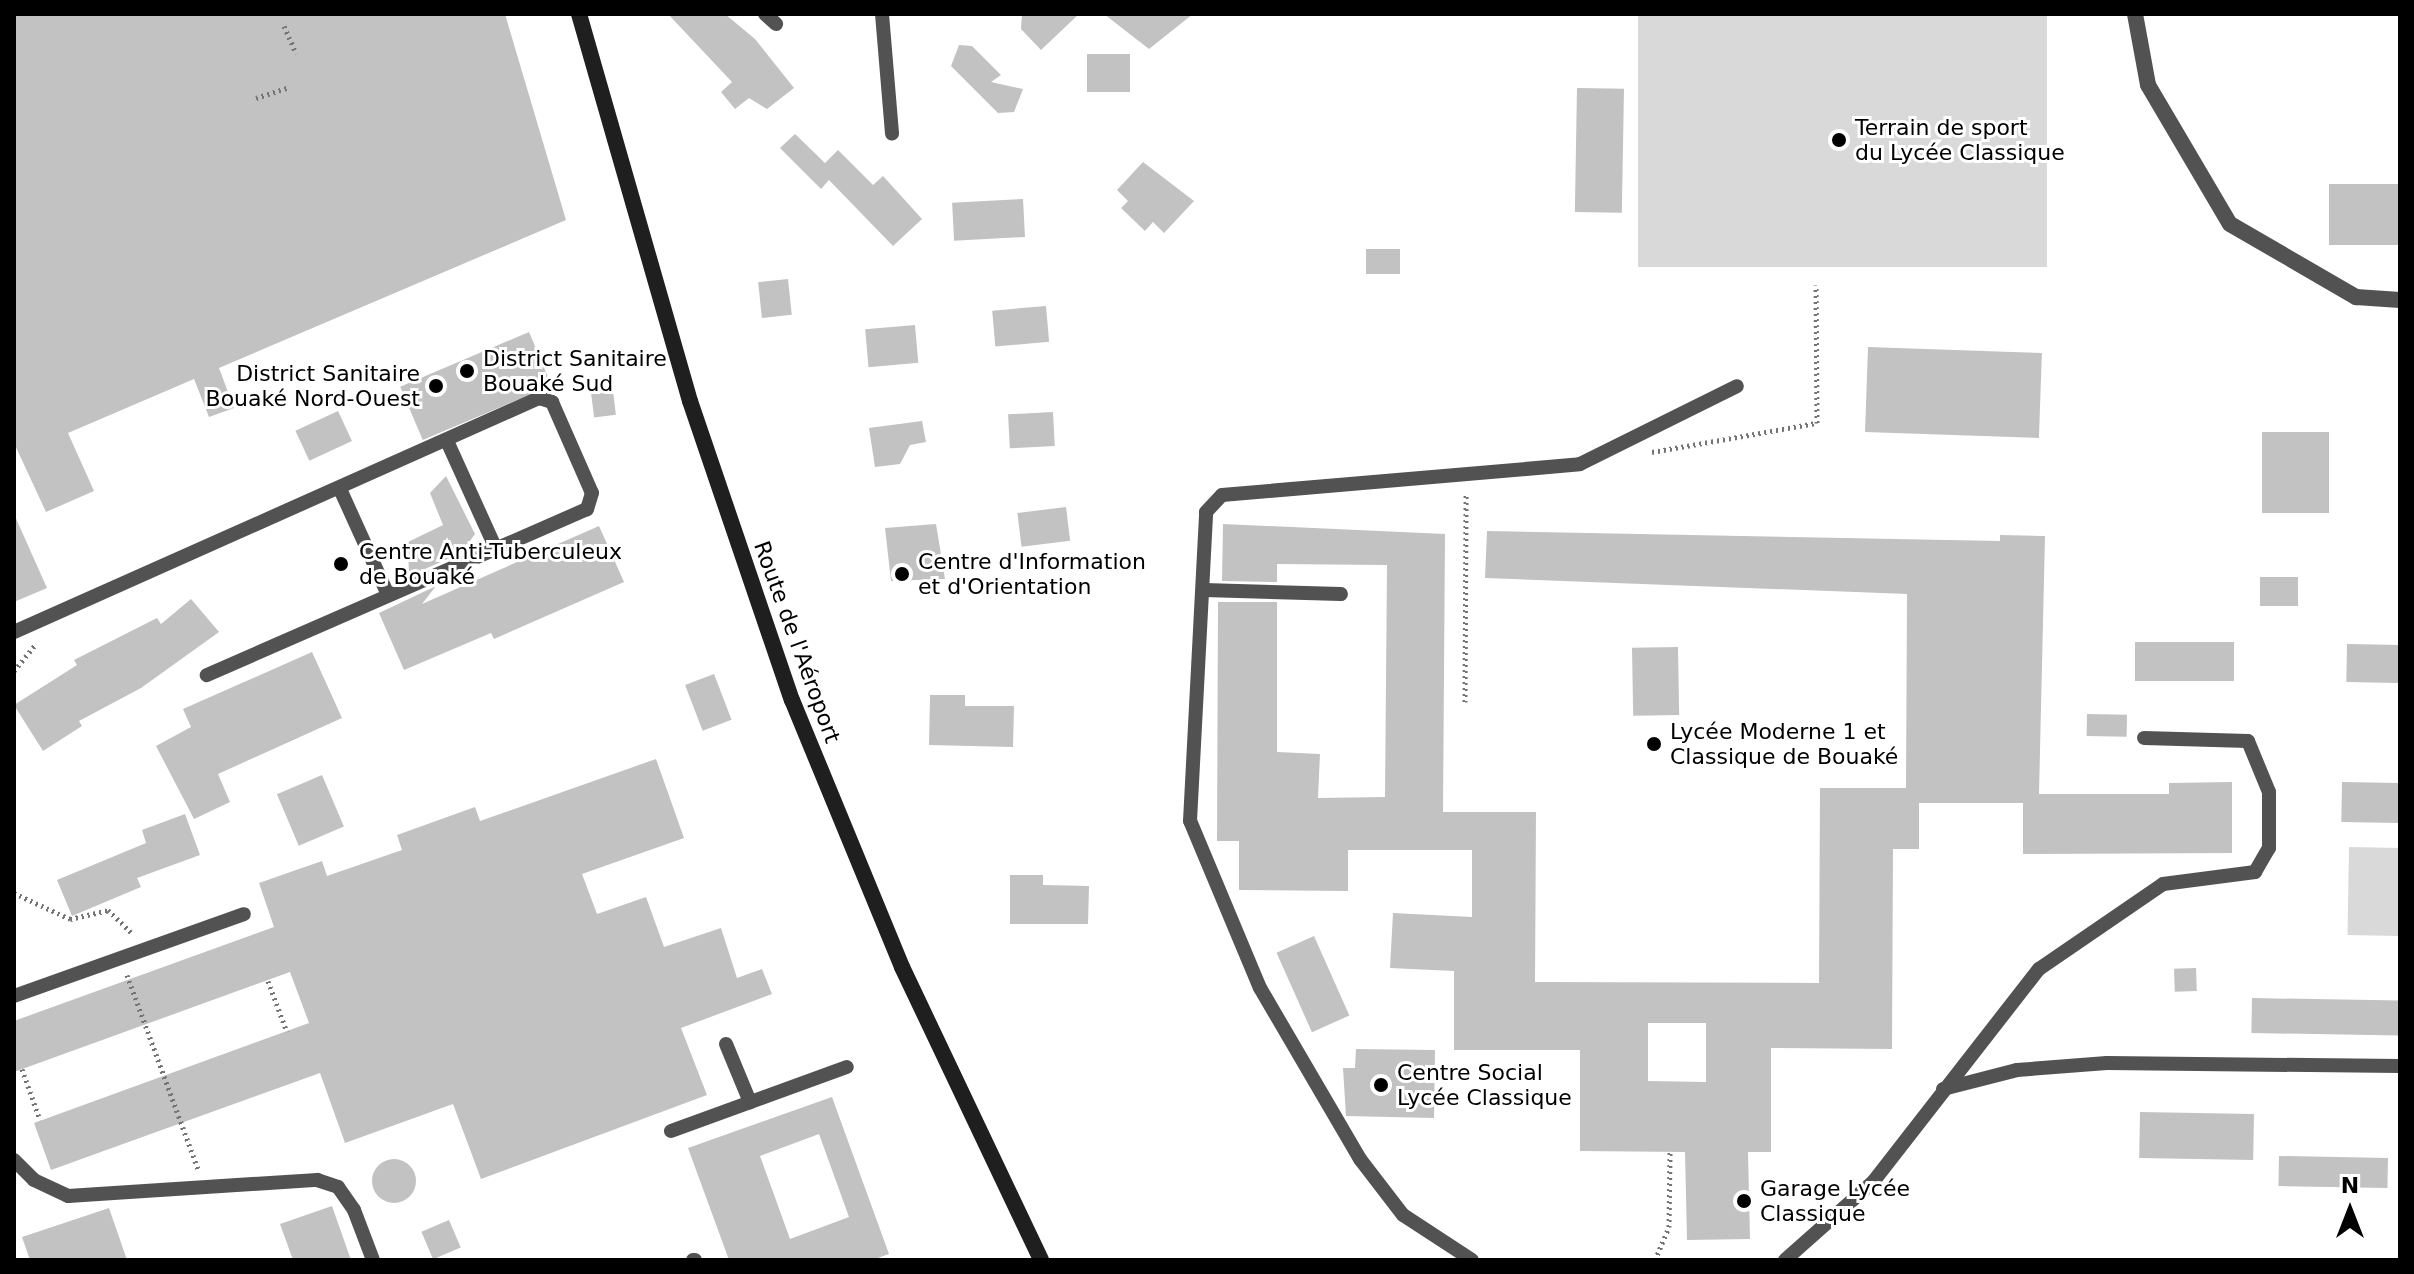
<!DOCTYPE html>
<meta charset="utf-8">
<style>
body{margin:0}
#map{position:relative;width:2414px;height:1274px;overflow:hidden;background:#fff;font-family:"DejaVu Sans",sans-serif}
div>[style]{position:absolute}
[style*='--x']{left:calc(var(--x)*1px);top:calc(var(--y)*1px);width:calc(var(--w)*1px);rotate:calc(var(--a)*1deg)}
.green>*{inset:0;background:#d9d9d9;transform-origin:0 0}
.building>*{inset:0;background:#c2c2c2;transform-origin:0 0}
.round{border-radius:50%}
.path>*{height:5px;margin-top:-2.5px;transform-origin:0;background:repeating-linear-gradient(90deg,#747474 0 2px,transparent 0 6px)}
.service>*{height:14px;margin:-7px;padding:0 7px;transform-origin:7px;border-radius:7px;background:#525252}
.minor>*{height:16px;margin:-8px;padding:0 8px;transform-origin:8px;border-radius:8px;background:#525252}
.secondary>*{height:16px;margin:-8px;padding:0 8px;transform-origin:8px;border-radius:8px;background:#1f1f1f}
.dots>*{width:22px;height:22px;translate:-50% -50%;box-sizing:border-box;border:4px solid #fff;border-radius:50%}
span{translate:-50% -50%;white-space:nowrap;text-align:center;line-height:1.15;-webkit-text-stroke:6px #fff;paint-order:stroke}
.poi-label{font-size:22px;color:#000}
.left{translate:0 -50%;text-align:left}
.right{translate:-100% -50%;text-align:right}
.street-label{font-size:22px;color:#000}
.frame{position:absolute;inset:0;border:16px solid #000;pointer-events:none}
.north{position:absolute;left:2310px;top:1170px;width:80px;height:80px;-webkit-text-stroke:6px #fff;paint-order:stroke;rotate:0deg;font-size:22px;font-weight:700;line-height:32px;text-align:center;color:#000}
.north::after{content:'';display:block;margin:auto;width:28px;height:36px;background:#000;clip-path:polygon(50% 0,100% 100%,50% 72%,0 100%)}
</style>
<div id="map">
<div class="green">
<div style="left:1638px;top:14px;width:409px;height:253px"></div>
<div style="left:2349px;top:847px;width:51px;height:88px;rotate:1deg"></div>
</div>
<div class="building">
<div style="clip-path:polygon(14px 14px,505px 14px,566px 220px,219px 368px,234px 408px,209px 417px,194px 379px,68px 433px,94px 491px,46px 512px,14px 443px)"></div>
<div style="clip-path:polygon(668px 14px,725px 14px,755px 39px,794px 88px,767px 109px,749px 98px,735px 109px,721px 92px,732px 82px)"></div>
<div style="clip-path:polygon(1022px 14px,1079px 14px,1041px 50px,1021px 29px)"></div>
<div style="clip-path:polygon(1104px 14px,1193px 14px,1149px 49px)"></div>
<div style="clip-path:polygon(959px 45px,972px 46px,1001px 75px,991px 82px,1023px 89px,1014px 112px,998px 113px,951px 66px)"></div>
<div style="left:1087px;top:54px;width:43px;height:38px"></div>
<div style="left:1577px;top:88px;width:47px;height:124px;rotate:1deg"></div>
<div style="clip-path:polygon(795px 134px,825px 163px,838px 150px,873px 185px,883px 176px,922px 219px,893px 246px,829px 180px,821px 189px,780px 148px)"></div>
<div style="clip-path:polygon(1143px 162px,1194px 201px,1164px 233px,1153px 222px,1145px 231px,1121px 208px,1128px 201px,1117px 190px)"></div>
<div style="left:2329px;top:184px;width:71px;height:61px"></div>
<div style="left:1023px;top:199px;width:38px;height:71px;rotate:87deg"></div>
<div style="left:1366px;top:249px;width:34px;height:25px"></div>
<div style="left:788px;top:279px;width:36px;height:30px;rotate:84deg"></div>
<div style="left:1046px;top:306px;width:36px;height:54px;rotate:85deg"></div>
<div style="left:915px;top:325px;width:38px;height:50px;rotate:85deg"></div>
<div style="left:529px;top:332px;width:58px;height:140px;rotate:67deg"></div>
<div style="left:1868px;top:347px;width:174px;height:85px;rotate:2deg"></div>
<div style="left:613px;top:391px;width:24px;height:22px;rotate:83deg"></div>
<div style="left:338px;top:411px;width:33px;height:47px;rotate:65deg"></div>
<div style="left:1053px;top:412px;width:34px;height:45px;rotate:87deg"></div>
<div style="clip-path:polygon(922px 421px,926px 442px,910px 445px,900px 464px,875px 467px,869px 428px)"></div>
<div style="left:2262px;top:432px;width:67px;height:81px"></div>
<div style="clip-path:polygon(446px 476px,475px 534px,461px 553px,409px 576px,408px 542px,443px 525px,430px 493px)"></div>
<div style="left:1066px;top:507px;width:34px;height:49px;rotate:83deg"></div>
<div style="clip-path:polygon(14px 514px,47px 588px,14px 602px)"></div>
<div style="clip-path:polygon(936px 524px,945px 579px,891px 581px,885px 528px)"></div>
<div style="clip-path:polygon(evenodd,1223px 524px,1445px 534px,1443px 812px,1536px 812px,1535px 982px,1819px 983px,1820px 788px,1906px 788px,1907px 594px,1485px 578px,1487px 531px,2000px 541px,2000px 535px,2045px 536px,2039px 794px,2169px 794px,2169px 783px,2232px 782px,2232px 853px,2023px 854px,2023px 803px,1919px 803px,1919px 849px,1893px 849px,1892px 1049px,1771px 1048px,1771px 1152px,1748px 1152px,1750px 1239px,1687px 1240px,1685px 1152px,1580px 1151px,1580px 1050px,1454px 1050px,1454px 971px,1390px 968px,1393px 913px,1472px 917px,1472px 850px,1348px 850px,1348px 891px,1239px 890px,1239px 841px,1217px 841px,1218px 602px,1277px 602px,1277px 752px,1320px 754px,1318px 798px,1385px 797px,1387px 565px,1277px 564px,1277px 582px,1222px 581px,1223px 524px,1648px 1023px,1706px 1023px,1706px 1082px,1648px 1081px,1648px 1023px)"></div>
<div style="clip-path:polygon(599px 526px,624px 582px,494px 639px,491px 633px,404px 670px,379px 613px,436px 586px,422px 604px)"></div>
<div style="left:2260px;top:577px;width:38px;height:29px"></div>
<div style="clip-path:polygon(191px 599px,219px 632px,141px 688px,79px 721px,82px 726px,43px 751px,14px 705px,77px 665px,74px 660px,157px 618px,161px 624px)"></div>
<div style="left:2135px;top:642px;width:99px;height:39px"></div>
<div style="left:2347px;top:644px;width:53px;height:38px;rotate:1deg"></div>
<div style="left:1678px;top:647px;width:68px;height:46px;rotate:89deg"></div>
<div style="clip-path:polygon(312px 652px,342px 718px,218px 774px,230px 802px,194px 819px,156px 746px,191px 727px,183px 709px)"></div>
<div style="left:714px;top:674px;width:49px;height:31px;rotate:69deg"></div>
<div style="clip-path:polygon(930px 695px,965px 695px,965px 706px,1014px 706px,1013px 747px,929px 745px)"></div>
<div style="left:2087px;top:714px;width:40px;height:22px;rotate:1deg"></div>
<div style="clip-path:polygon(656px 759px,684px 838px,582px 874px,597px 914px,646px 897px,664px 947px,721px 928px,737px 978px,762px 969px,772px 994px,681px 1028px,707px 1095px,481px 1179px,453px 1104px,345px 1143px,320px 1073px,51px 1170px,34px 1123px,309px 1023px,290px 972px,14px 1072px,14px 1021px,274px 927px,259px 883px,322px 861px,327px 876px,402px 850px,397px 835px,475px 807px,480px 821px)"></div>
<div style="left:322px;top:775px;width:56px;height:49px;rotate:67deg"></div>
<div style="left:2342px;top:782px;width:58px;height:40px;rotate:1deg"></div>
<div style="clip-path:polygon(185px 814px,200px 855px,137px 878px,141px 887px,72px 916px,57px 880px,146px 843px,142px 830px)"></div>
<div style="clip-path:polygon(1010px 875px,1043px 875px,1043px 885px,1089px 886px,1088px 924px,1010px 924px)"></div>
<div style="left:1314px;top:936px;width:87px;height:41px;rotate:66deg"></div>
<div style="left:2196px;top:968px;width:23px;height:22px;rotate:88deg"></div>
<div style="left:2252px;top:998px;width:148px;height:35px;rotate:1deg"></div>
<div style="clip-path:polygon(1356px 1049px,1435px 1050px,1434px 1118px,1346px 1116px,1343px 1068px,1355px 1068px)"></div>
<div style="clip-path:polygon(evenodd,832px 1097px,889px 1254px,872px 1260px,729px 1260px,688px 1148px,832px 1097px,819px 1134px,849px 1217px,790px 1239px,760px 1156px,819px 1134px)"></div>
<div style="left:2140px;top:1112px;width:114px;height:46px;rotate:1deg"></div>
<div style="left:2279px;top:1156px;width:109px;height:30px;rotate:1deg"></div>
<div class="round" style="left:372px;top:1159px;width:44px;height:44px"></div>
<div style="clip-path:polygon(332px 1206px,351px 1260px,293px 1260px,280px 1224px)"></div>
<div style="clip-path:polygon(109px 1208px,127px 1260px,30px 1260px,22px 1237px)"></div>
<div style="left:449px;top:1220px;width:30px;height:30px;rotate:67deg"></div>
</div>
<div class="path">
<div style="--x:284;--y:26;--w:30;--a:66"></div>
<div style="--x:256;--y:98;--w:35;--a:-18"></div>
<div style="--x:1652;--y:452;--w:168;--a:-10"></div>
<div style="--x:1817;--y:423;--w:138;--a:-90.4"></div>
<div style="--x:14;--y:671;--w:33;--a:-51"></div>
<div style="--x:1465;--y:702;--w:209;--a:-89.7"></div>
<div style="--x:14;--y:893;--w:62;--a:24.9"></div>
<div style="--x:70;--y:919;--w:39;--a:-13"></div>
<div style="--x:108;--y:910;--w:33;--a:44"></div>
<div style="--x:127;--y:975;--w:207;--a:69.9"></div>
<div style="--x:268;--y:981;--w:54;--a:69.6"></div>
<div style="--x:22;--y:1069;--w:54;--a:70.6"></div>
<div style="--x:1655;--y:1260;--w:36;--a:-67"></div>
<div style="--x:1669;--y:1227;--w:75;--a:-89.2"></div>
</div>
<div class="service">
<div style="--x:765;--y:14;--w:15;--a:42"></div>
<div style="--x:882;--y:14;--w:120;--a:85.2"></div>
<div style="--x:447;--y:441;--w:116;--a:65.6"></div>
<div style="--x:340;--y:489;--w:116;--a:65.6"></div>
<div style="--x:1204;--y:590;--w:137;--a:1.7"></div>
<div style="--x:14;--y:632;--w:575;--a:-24.02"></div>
<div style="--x:539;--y:398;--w:14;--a:17"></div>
<div style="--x:552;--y:402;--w:99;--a:66.3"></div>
<div style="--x:592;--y:493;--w:17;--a:107"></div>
<div style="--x:587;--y:509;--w:415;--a:156.4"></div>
<div style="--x:14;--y:996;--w:244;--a:-19.6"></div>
<div style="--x:726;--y:1044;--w:63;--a:67.5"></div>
<div style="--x:1943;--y:1089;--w:76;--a:-14.4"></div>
<div style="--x:2017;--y:1070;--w:90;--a:-4.4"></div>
<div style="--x:2107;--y:1063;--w:293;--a:0.6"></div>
<div style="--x:671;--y:1131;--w:187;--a:-20"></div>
<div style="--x:14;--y:1160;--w:28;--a:45"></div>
<div style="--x:34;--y:1180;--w:38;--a:25"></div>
<div style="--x:68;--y:1196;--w:250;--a:-3.7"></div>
<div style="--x:317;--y:1180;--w:22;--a:18"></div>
<div style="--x:338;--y:1187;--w:28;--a:55"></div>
<div style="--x:354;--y:1210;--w:53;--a:69.2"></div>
<div style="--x:693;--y:1260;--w:2;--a:0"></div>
<div style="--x:1472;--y:1260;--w:82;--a:-146.9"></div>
<div style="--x:1403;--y:1215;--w:71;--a:-127.5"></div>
<div style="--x:1360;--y:1159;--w:198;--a:-120.3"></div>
<div style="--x:1260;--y:988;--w:181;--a:-112.7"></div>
<div style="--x:1190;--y:821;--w:309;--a:-87"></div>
<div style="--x:1206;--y:512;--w:23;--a:-47"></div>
<div style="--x:1222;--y:495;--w:359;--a:-4.9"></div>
<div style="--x:1580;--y:464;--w:175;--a:-26.4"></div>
<div style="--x:1785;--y:1260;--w:118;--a:-41.6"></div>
<div style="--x:1873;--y:1182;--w:270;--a:-52.1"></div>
<div style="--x:2039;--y:969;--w:150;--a:-34.4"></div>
<div style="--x:2163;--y:884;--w:93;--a:-7.4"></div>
<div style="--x:2255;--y:872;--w:28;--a:-60"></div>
<div style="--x:2269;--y:848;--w:56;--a:-90"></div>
<div style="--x:2269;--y:792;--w:55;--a:-112.4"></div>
<div style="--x:2248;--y:741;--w:104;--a:-178.3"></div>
</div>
<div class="minor">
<div style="--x:2135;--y:14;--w:72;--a:79.6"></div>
<div style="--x:2148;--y:85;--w:161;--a:59.5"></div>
<div style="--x:2230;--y:224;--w:146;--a:30.1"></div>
<div style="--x:2356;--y:297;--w:44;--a:3.9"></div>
</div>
<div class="secondary">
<div style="--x:579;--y:14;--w:403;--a:74"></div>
<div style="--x:690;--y:401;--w:316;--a:71.2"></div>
<div style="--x:792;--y:700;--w:289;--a:67.6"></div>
<div style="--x:902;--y:967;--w:324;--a:64.6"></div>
</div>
<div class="dots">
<div style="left:1839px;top:140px;background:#000"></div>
<div style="left:467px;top:371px;background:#000"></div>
<div style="left:436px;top:386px;background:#000"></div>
<div style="left:341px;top:564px;background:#000"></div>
<div style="left:902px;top:574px;background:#000"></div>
<div style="left:1654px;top:744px;background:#000"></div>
<div style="left:1381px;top:1085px;background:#000"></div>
<div style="left:1744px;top:1201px;background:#000"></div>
</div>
<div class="poi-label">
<span class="left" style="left:1855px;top:140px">Terrain de sport<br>du Lycée Classique</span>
<span class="left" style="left:483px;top:371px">District Sanitaire<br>Bouaké Sud</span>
<span class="right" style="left:420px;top:386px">District Sanitaire<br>Bouaké Nord-Ouest</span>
<span class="left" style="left:359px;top:564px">Centre Anti-Tuberculeux<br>de Bouaké</span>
<span class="left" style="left:918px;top:574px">Centre d'Information<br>et d'Orientation</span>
<span class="left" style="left:1670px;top:744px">Lycée Moderne 1 et<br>Classique de Bouaké</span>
<span class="left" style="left:1397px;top:1085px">Centre Social<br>Lycée Classique</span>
<span class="left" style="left:1760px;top:1201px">Garage Lycée<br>Classique</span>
</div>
<div class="street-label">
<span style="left:797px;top:642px;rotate:70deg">Route de l'Aéroport</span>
</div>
<div class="frame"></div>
<div class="north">N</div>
</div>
